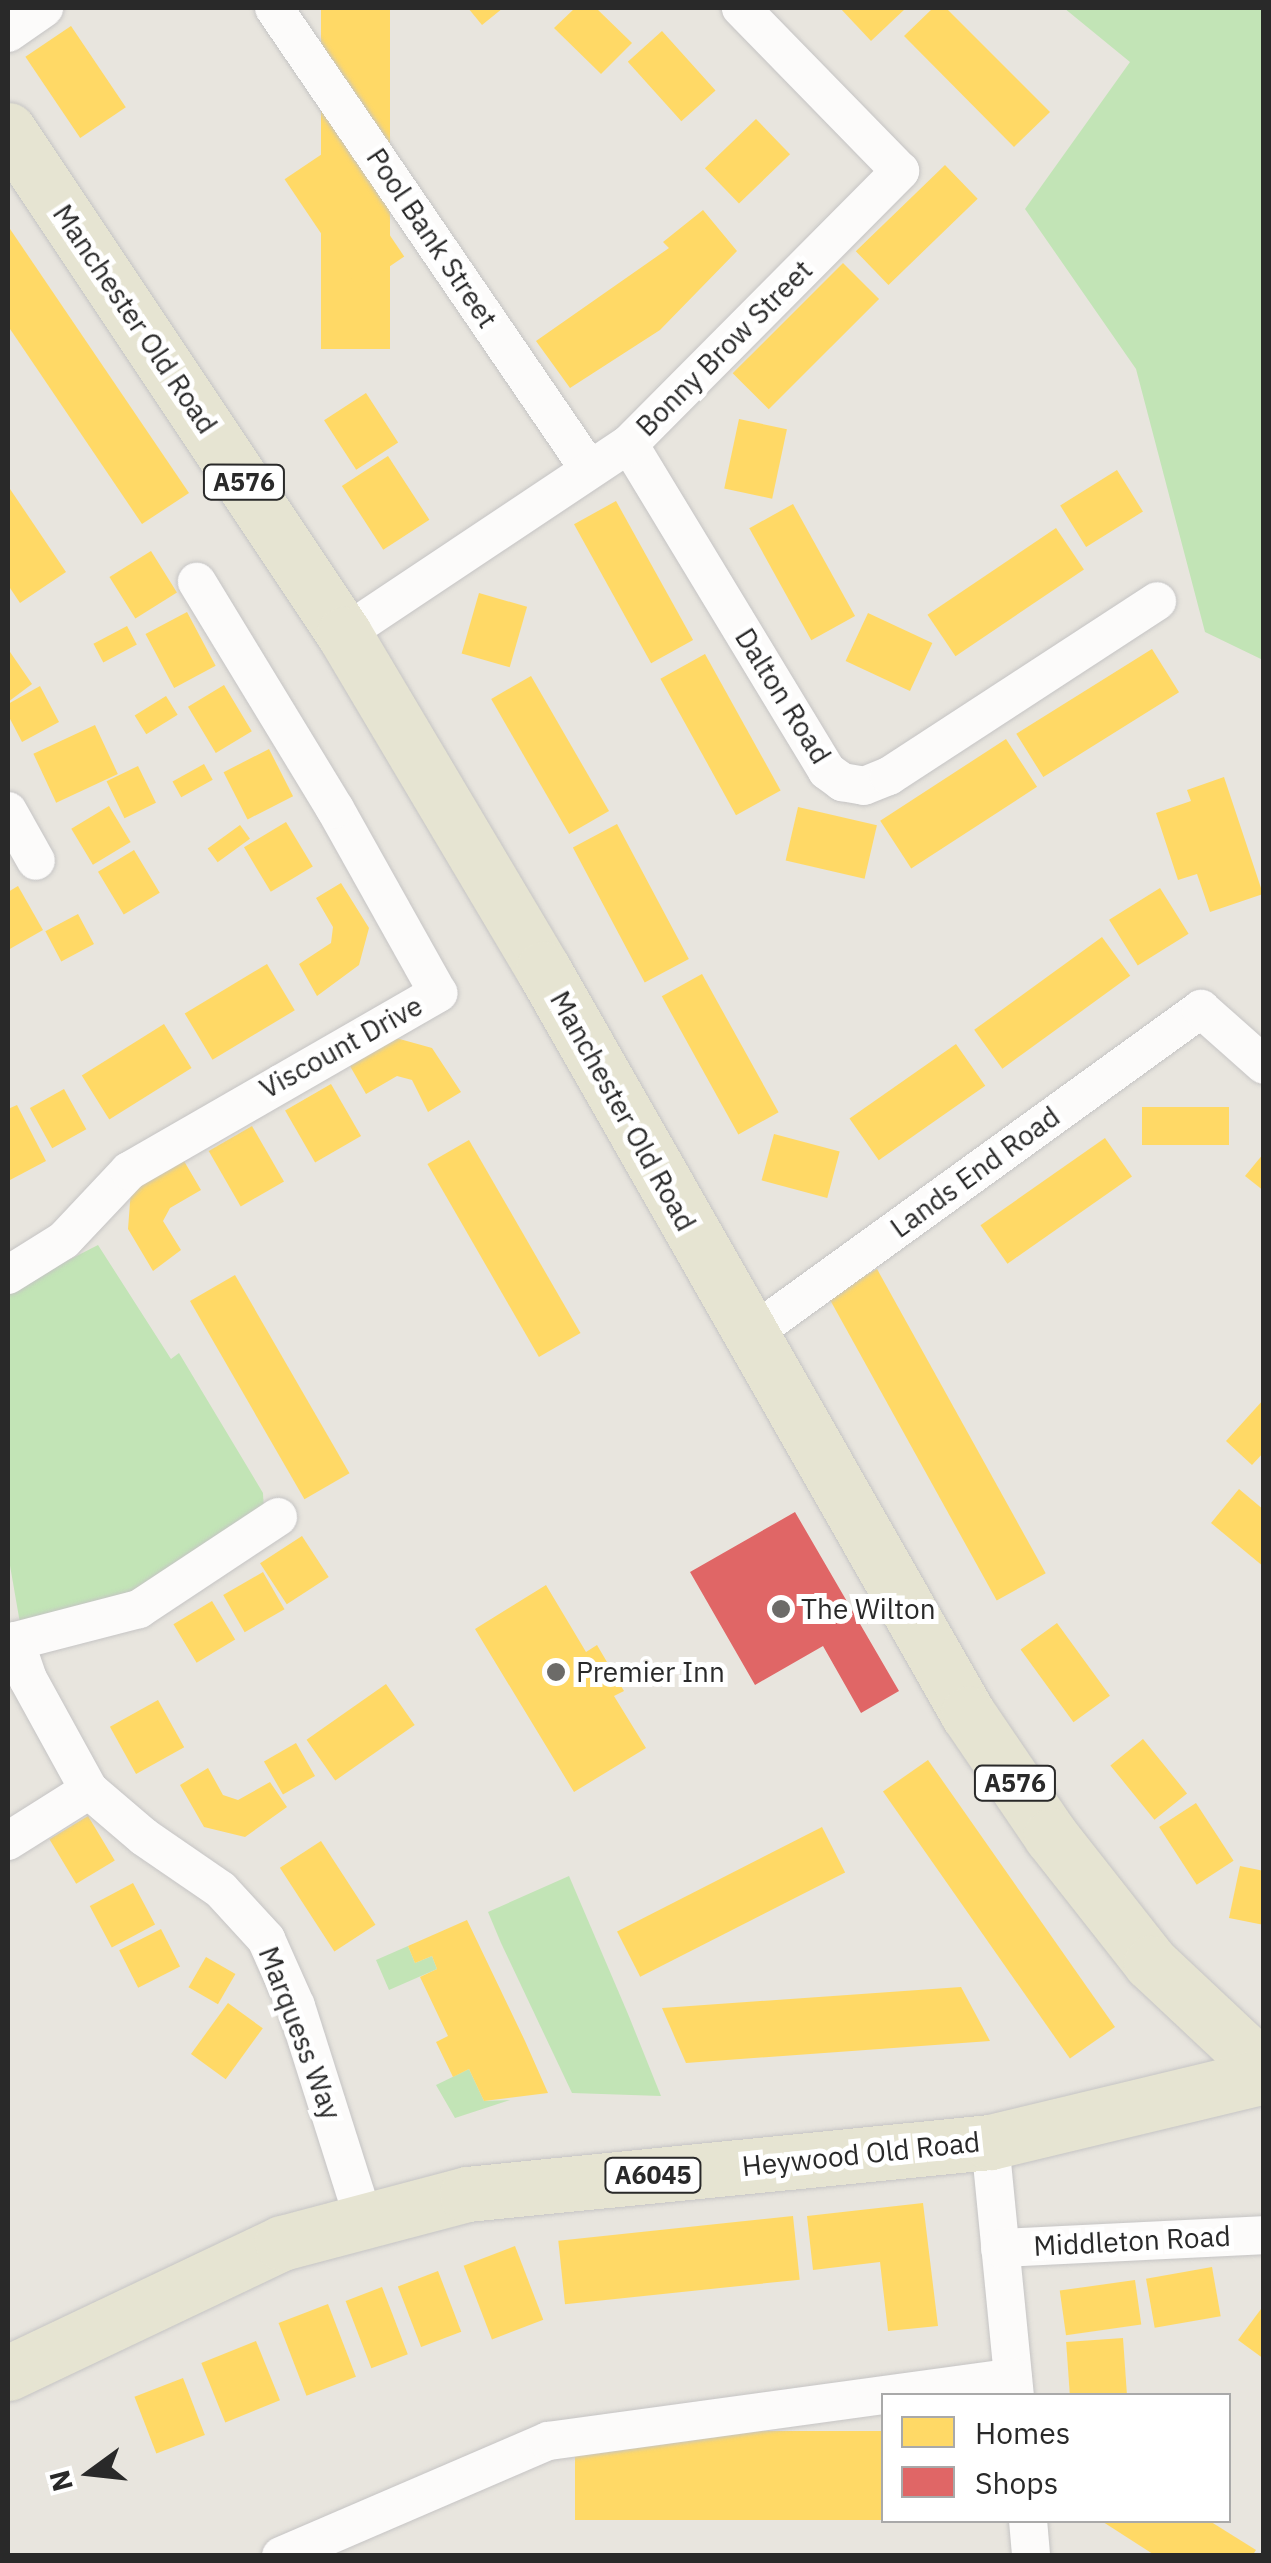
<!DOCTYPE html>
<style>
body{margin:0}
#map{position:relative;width:1271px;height:2563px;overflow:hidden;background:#e8e5de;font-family:"IBM Plex Sans",sans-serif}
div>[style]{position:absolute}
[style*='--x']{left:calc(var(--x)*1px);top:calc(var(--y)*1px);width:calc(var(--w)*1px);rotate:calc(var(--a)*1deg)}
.green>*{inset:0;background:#c2e4b6}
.homes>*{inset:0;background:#ffd966;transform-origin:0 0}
.shops>*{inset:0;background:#e06666}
.roads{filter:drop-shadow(0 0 2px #c5c4c4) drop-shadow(0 0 2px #c5c4c4)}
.minor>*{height:38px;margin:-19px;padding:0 19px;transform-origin:19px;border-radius:19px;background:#fcfbfa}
.primary>*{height:55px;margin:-27.5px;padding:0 27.5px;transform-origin:27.5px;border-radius:27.5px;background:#e6e4d2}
.dots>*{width:28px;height:28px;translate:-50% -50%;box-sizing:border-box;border:5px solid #fff;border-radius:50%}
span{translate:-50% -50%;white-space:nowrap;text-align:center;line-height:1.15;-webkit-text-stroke:10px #fff;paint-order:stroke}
.shield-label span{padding:2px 8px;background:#fff;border:2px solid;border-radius:8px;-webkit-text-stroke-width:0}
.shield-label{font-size:25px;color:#292929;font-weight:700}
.street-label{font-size:28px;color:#292929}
.poi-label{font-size:28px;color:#292929}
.left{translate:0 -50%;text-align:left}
.frame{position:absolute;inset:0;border:10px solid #292929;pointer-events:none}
.legend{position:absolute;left:881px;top:2393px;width:350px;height:130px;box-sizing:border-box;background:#fff;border:2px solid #a9a9a9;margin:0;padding:12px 18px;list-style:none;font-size:30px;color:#292929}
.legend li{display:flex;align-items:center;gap:20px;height:50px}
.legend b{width:50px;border:2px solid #a9a9a9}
.north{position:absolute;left:40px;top:2423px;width:100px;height:100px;-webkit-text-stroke:8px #fff;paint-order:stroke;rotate:255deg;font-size:28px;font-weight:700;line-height:40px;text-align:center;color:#292929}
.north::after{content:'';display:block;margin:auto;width:35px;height:45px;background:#292929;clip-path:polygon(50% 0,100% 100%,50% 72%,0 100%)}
</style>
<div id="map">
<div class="green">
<div style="clip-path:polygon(1064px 8px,1263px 8px,1263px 660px,1205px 632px,1136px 369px,1025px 209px,1130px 62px)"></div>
<div style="clip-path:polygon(98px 1245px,171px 1359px,179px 1353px,263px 1493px,264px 1511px,127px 1601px,21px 1629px,8px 1554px,8px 1291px)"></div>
<div style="clip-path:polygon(569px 1876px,628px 2014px,661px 2096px,572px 2093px,501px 1943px,488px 1912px)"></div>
<div style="clip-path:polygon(408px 1946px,415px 1963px,432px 1956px,437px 1969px,389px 1990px,376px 1960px)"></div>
<div style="clip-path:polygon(469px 2069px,484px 2101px,510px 2100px,455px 2118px,436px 2085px)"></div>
</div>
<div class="homes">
<div style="left:321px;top:8px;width:69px;height:341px"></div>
<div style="clip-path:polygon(468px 8px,503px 8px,482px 25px)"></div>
<div style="clip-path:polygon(575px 8px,596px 8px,632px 43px,601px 74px,554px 28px)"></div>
<div style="clip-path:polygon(840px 8px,906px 8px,871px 41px)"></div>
<div style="clip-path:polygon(933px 8px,946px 8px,1050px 112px,1014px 147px,904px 36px)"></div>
<div style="left:71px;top:26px;width:98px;height:55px;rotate:56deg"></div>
<div style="left:662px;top:31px;width:80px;height:46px;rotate:48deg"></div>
<div style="left:756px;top:119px;width:49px;height:71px;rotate:46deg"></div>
<div style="left:331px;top:148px;width:131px;height:56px;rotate:56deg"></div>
<div style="left:945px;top:165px;width:47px;height:124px;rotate:46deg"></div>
<div style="clip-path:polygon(703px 210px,737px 251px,660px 330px,570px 388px,536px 341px,669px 248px,663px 242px)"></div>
<div style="clip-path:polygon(8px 226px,189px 493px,142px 524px,8px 326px)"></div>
<div style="left:843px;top:263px;width:51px;height:156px;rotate:45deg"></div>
<div style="left:366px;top:393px;width:59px;height:50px;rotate:57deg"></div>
<div style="left:739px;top:419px;width:49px;height:71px;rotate:12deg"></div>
<div style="left:388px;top:456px;width:76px;height:55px;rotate:57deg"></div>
<div style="left:1117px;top:470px;width:49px;height:67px;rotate:58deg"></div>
<div style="clip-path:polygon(8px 486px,66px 572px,20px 603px,8px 585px)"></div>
<div style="left:616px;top:501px;width:159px;height:48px;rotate:61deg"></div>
<div style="left:793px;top:504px;width:128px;height:50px;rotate:61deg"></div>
<div style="left:1056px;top:528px;width:50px;height:155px;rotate:56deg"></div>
<div style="left:151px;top:551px;width:49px;height:49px;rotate:58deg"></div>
<div style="left:479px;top:593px;width:50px;height:63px;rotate:16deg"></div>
<div style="left:187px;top:612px;width:61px;height:47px;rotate:62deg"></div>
<div style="left:868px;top:613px;width:71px;height:53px;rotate:25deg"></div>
<div style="left:127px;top:626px;width:21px;height:38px;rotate:62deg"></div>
<div style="clip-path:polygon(8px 649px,32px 684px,8px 702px)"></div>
<div style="left:1152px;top:649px;width:51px;height:160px;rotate:58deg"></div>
<div style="left:705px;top:654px;width:156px;height:51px;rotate:61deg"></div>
<div style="left:531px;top:676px;width:156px;height:46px;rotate:60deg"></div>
<div style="left:224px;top:685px;width:54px;height:42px;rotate:59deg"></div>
<div style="clip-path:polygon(40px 686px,59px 722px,22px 742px,8px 715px,8px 704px)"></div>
<div style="left:166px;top:696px;width:22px;height:37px;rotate:58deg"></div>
<div style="left:95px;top:725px;width:54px;height:68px;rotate:65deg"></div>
<div style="left:1006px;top:739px;width:57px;height:150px;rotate:57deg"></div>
<div style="left:269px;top:749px;width:53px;height:51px;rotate:63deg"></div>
<div style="left:204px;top:764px;width:18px;height:36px;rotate:61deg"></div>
<div style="left:138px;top:766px;width:41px;height:35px;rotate:64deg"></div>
<div style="clip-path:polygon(1224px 777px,1263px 894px,1210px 912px,1197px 874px,1178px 880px,1156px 813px,1191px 801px,1187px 790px)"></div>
<div style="left:109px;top:806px;width:42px;height:44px;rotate:59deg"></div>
<div style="left:798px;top:807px;width:81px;height:55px;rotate:13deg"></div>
<div style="left:286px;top:822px;width:52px;height:49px;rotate:59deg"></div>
<div style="left:617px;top:824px;width:153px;height:50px;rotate:62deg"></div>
<div style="left:240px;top:825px;width:17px;height:40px;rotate:54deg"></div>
<div style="left:134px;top:850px;width:50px;height:42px;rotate:59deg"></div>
<div style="clip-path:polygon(341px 883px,369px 928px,359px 965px,317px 996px,299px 964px,331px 943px,333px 927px,316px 898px)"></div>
<div style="clip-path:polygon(18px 886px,43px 930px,8px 950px,8px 892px)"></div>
<div style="left:1160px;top:888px;width:54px;height:60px;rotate:58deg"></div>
<div style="left:78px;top:914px;width:34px;height:37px;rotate:62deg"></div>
<div style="left:1102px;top:937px;width:48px;height:158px;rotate:54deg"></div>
<div style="left:267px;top:964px;width:54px;height:96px;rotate:59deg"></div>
<div style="left:702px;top:974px;width:158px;height:46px;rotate:61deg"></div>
<div style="left:164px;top:1024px;width:52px;height:97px;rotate:58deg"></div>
<div style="clip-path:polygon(396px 1038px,432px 1048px,461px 1092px,428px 1112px,412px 1080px,397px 1076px,366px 1094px,350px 1066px)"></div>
<div style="left:956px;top:1044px;width:51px;height:130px;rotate:55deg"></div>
<div style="left:331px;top:1084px;width:60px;height:53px;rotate:60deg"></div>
<div style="left:64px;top:1089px;width:46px;height:39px;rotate:61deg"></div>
<div style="clip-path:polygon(17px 1105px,46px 1161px,10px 1180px,8px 1109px)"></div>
<div style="left:1142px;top:1107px;width:87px;height:38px"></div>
<div style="left:252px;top:1126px;width:64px;height:50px;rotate:60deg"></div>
<div style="left:774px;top:1134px;width:68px;height:48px;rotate:15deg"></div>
<div style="left:1105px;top:1138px;width:47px;height:152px;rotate:55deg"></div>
<div style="left:469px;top:1140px;width:223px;height:48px;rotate:60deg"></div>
<div style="clip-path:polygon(1264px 1153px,1264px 1191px,1245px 1176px)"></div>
<div style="clip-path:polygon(184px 1161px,201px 1190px,170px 1208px,163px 1221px,181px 1250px,153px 1271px,128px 1229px,131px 1189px)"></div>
<div style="left:877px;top:1269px;width:348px;height:56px;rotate:61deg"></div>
<div style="left:235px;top:1275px;width:229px;height:52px;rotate:60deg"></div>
<div style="clip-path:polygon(1264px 1399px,1264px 1452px,1252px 1465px,1226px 1441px)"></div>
<div style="clip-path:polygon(1239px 1489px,1264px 1510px,1264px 1567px,1211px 1523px)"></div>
<div style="left:302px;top:1536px;width:49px;height:50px;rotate:57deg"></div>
<div style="left:263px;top:1572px;width:43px;height:46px;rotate:60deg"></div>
<div style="clip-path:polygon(546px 1585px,586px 1652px,597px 1645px,624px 1691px,614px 1696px,646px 1748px,574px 1792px,475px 1629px)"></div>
<div style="left:212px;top:1601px;width:45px;height:45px;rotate:59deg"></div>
<div style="left:1057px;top:1623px;width:90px;height:45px;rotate:54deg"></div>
<div style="left:386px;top:1684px;width:50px;height:97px;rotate:55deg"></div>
<div style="left:158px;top:1700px;width:54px;height:55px;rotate:61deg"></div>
<div style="left:1143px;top:1739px;width:70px;height:42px;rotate:51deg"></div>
<div style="left:296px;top:1743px;width:38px;height:37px;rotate:60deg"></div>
<div style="left:928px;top:1760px;width:326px;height:55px;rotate:55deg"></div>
<div style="clip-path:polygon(208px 1768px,223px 1795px,238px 1800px,270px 1782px,287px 1807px,245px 1837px,204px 1827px,180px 1785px)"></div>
<div style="left:1196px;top:1803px;width:69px;height:44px;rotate:57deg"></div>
<div style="left:88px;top:1816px;width:52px;height:45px;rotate:59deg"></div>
<div style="left:822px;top:1827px;width:51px;height:230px;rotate:63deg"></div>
<div style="left:321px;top:1841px;width:100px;height:49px;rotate:57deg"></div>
<div style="clip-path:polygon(1240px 1866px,1264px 1871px,1264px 1925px,1229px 1918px)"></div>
<div style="left:133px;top:1883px;width:47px;height:49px;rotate:62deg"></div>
<div style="clip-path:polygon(467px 1920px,525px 2041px,548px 2093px,484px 2101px,469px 2069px,453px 2077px,436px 2042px,448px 2036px,420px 1977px,437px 1969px,432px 1956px,415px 1963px,408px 1946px)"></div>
<div style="left:161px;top:1929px;width:42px;height:47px;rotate:63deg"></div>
<div style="left:206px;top:1957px;width:34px;height:35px;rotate:30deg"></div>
<div style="clip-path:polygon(961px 1987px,990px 2041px,686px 2063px,662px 2008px)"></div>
<div style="left:228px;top:2003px;width:43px;height:63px;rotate:36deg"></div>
<div style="clip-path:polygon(923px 2203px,938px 2326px,888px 2331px,880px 2262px,813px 2270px,807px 2216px)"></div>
<div style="left:793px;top:2216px;width:64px;height:236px;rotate:84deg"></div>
<div style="left:515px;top:2246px;width:79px;height:55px;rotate:69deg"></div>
<div style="left:1212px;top:2267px;width:50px;height:67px;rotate:80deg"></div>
<div style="left:438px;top:2271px;width:65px;height:43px;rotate:69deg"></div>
<div style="left:1135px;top:2280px;width:45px;height:76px;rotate:82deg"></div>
<div style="left:382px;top:2287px;width:72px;height:39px;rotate:69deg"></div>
<div style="left:328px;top:2304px;width:78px;height:53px;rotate:69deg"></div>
<div style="clip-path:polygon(1264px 2305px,1264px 2359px,1238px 2340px)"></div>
<div style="left:1123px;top:2338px;width:58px;height:57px;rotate:86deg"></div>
<div style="left:256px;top:2341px;width:64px;height:59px;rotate:68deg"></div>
<div style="left:183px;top:2378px;width:61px;height:52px;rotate:69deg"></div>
<div style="left:884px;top:2431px;width:89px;height:309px;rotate:90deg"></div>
<div style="clip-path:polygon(1100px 2520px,1208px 2520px,1256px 2550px,1252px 2556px,1156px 2556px)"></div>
</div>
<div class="shops">
<div style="clip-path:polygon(795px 1512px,899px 1691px,861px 1713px,823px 1646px,755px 1685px,690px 1572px)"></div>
</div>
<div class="roads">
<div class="minor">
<div style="--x:274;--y:8;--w:558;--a:55.66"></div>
<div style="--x:8;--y:33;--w:44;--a:-34.8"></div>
<div style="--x:629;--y:444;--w:382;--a:58.8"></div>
<div style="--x:827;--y:771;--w:19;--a:36"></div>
<div style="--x:842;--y:782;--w:22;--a:10"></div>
<div style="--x:864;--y:786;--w:27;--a:-22"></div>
<div style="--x:889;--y:776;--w:320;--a:-33.1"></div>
<div style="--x:344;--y:634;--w:343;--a:-33.7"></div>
<div style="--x:629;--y:444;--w:385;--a:-45.2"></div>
<div style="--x:900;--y:171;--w:228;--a:-134.3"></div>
<div style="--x:8;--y:811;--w:57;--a:60.8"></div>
<div style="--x:8;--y:1275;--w:66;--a:-32"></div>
<div style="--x:64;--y:1240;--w:95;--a:-46.7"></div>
<div style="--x:129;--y:1171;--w:357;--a:-29.9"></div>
<div style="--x:438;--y:993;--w:211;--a:-119.2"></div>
<div style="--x:335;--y:809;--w:266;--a:-121.3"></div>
<div style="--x:749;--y:1336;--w:558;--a:-35.88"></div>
<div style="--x:1201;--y:1009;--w:84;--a:41.6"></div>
<div style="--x:278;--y:1517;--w:167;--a:146.5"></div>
<div style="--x:139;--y:1609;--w:128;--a:165.5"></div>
<div style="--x:15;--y:1641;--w:40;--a:71.1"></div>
<div style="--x:28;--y:1679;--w:127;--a:61.2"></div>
<div style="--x:89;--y:1790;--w:72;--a:40.5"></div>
<div style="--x:144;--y:1837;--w:93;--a:34.5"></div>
<div style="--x:221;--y:1890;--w:67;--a:47.4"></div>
<div style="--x:266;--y:1939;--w:73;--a:65.9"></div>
<div style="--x:296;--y:2006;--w:225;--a:72.4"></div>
<div style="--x:8;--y:1841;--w:96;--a:-32.2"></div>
<div style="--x:990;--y:2142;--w:255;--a:84.4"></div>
<div style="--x:1000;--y:2248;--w:264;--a:-2.8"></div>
<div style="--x:1028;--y:2520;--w:36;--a:85"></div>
<div style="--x:281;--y:2556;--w:291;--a:-23.3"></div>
<div style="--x:548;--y:2441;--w:469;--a:-7.8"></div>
</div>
<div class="primary">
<div style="--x:8;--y:130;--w:606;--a:56.31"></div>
<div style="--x:344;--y:634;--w:390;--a:59.3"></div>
<div style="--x:543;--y:969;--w:858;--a:60.3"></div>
<div style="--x:968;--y:1714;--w:148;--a:55.8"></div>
<div style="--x:1051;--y:1836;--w:162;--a:51.8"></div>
<div style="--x:1151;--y:1963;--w:155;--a:43.2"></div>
<div style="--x:8;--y:2373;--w:303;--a:-25.4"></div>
<div style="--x:282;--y:2243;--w:191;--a:-14.8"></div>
<div style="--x:467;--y:2194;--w:526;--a:-5.68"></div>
<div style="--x:990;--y:2142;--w:282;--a:-13.5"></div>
</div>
</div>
<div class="dots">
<div style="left:781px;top:1609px;background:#6c6b68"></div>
<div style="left:556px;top:1672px;background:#6c6b68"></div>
</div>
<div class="shield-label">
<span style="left:244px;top:482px">A576</span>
<span style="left:1015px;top:1783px">A576</span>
<span style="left:653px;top:2175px">A6045</span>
</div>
<div class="street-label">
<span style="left:432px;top:238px;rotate:56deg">Pool Bank Street</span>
<span style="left:135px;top:319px;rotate:56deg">Manchester Old Road</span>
<span style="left:724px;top:348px;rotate:-45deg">Bonny Brow Street</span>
<span style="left:783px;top:696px;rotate:58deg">Dalton Road</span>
<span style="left:341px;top:1047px;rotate:-29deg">Viscount Drive</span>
<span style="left:623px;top:1111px;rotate:61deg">Manchester Old Road</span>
<span style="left:975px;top:1172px;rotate:-36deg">Lands End Road</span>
<span style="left:300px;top:2033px;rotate:69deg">Marquess Way</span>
<span style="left:861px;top:2154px;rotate:-6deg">Heywood Old Road</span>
<span style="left:1132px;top:2241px;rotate:-3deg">Middleton Road</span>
</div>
<div class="poi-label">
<span class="left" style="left:801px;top:1609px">The Wilton</span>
<span class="left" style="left:576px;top:1672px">Premier Inn</span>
</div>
<div class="frame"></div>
<ul class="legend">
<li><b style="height:28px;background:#ffd966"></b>Homes</li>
<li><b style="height:28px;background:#e06666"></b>Shops</li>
</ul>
<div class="north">N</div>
</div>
